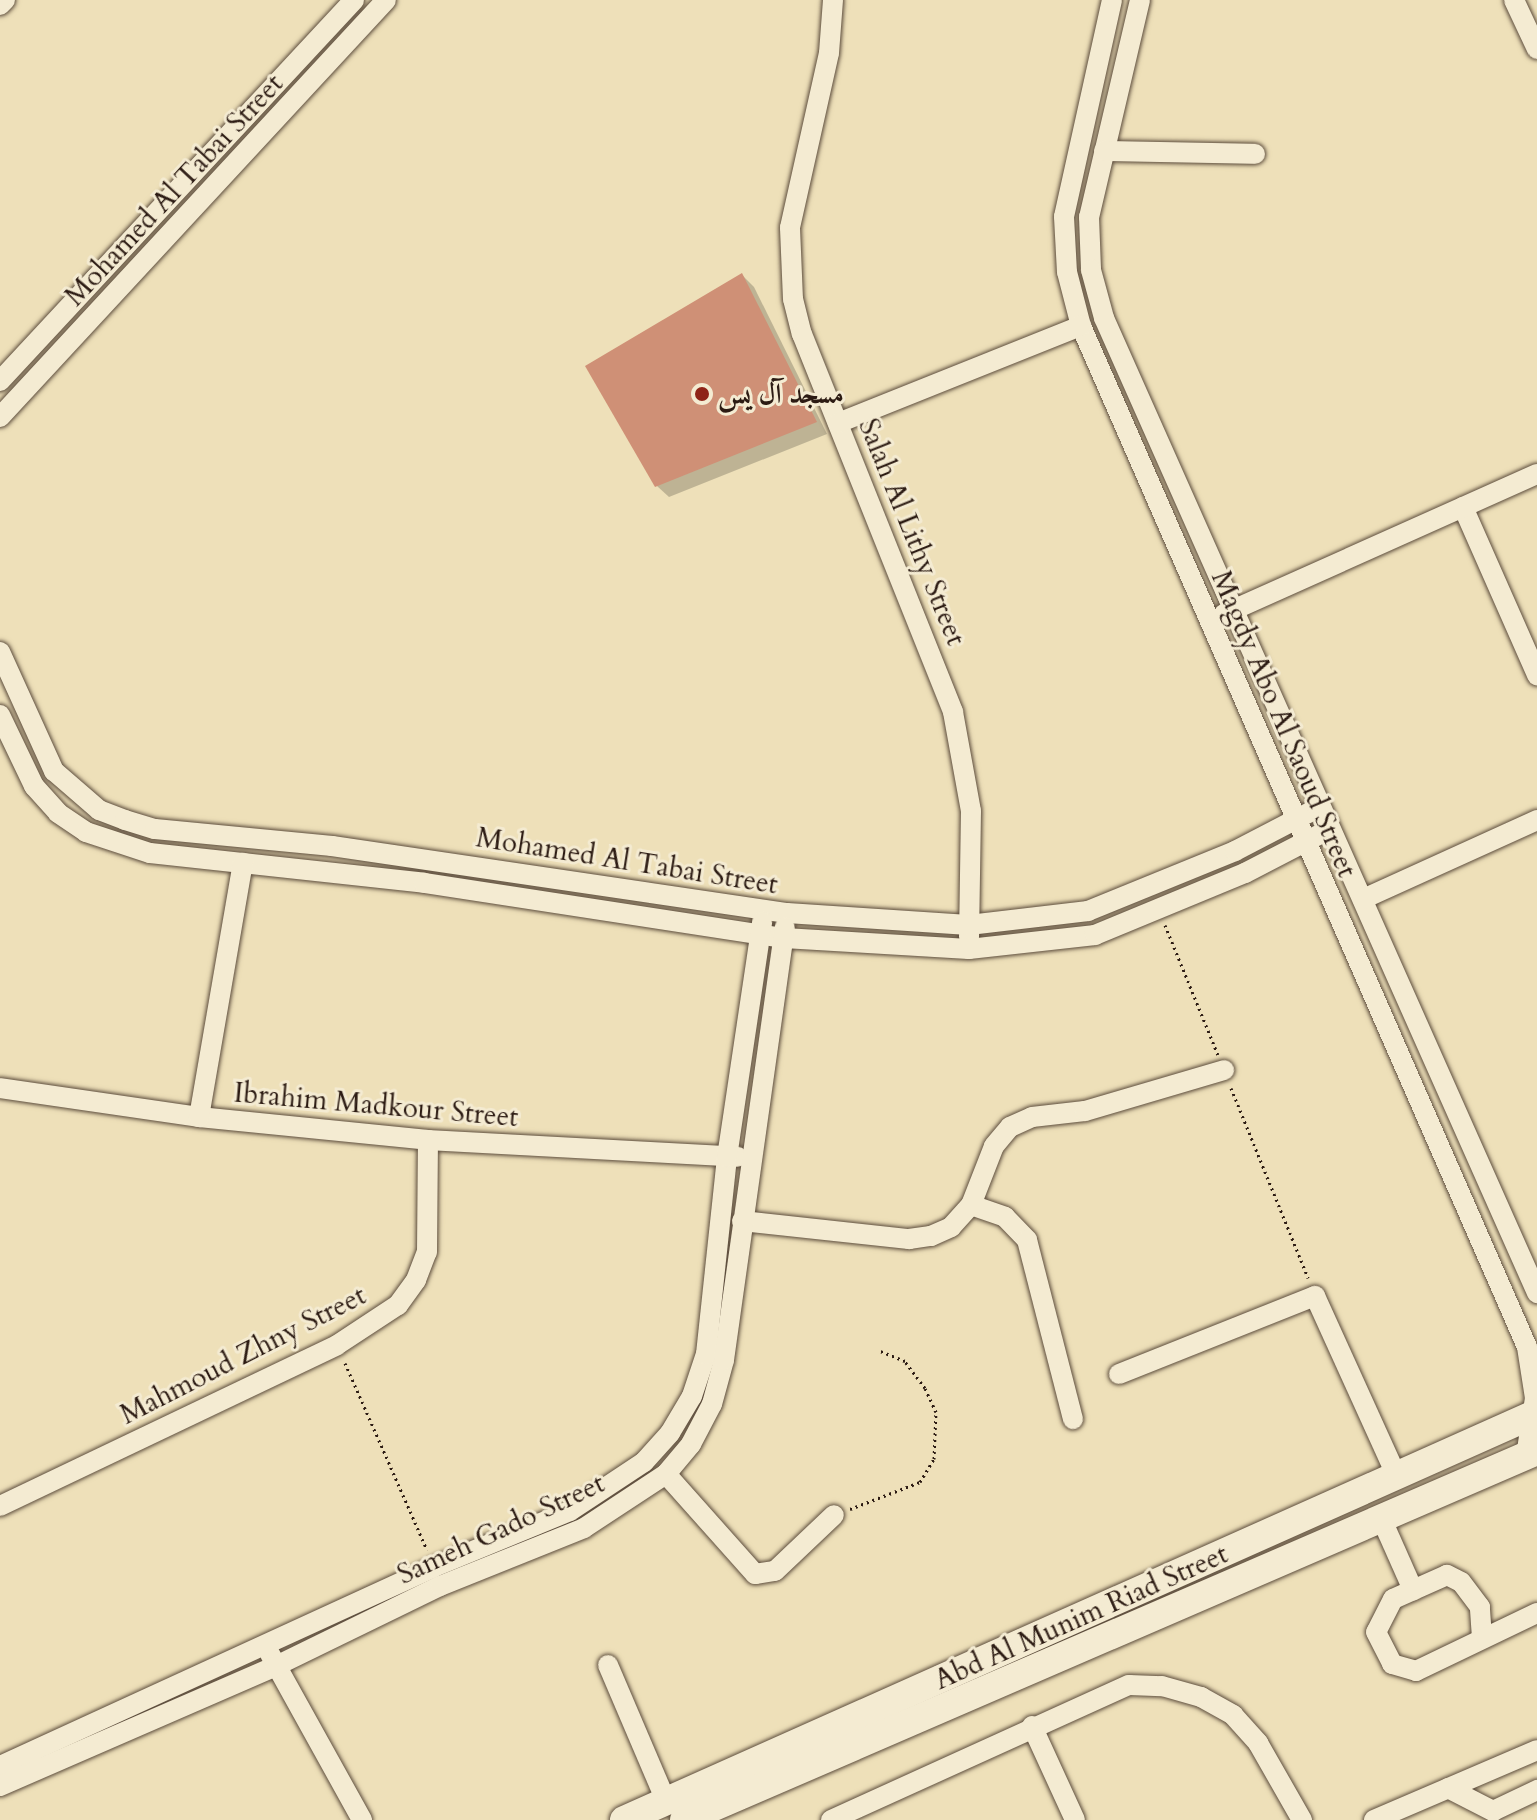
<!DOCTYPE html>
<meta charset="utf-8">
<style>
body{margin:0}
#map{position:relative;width:1537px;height:1820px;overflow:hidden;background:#eee0b9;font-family:Cardo,Amiri,serif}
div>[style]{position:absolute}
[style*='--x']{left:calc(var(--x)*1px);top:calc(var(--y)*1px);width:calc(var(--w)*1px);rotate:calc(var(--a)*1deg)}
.shadow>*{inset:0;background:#0003}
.building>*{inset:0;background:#cf9076}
.path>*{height:3px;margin-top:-1.5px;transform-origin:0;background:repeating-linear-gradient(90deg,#2c1b13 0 2px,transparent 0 6px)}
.roads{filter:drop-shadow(0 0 2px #5c4c3c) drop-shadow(0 0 2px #5c4c3c)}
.street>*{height:20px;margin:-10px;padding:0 10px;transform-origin:10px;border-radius:10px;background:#f4ebd2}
.secondary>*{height:28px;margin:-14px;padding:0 14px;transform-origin:14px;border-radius:14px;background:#f4ebd2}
.dots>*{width:22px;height:22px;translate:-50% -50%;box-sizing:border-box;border:4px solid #f4ebd2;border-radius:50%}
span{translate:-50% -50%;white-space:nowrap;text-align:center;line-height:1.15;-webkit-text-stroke:6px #f4ebd2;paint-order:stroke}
.street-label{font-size:28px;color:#2c1b13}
.poi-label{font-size:28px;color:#2c1b13;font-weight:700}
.left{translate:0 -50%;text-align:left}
</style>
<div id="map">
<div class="shadow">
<div style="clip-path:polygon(742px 275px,754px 287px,827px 434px,669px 497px,657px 486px)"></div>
</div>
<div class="building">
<div style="clip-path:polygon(742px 273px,817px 422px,655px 487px,585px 366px)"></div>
</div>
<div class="path">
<div style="--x:1165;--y:925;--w:140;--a:67.8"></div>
<div style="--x:1231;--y:1088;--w:205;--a:67.9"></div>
<div style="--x:345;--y:1363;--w:204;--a:66.3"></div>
<div style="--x:850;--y:1509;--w:75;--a:-21.1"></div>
<div style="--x:920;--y:1482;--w:27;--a:-59"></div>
<div style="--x:934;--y:1459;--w:47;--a:-87.6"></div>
<div style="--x:936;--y:1412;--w:26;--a:-115"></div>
<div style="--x:925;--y:1388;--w:34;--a:-127"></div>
<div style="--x:905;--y:1361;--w:27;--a:-158"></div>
</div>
<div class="roads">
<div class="street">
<div style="--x:833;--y:0;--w:53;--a:94.3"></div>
<div style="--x:829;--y:53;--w:179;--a:102.6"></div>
<div style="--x:790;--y:228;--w:71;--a:87.6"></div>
<div style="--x:793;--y:299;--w:36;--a:76"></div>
<div style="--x:802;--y:334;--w:407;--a:68.2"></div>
<div style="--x:953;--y:712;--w:101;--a:79.7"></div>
<div style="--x:971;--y:811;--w:126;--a:90.9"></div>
<div style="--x:1112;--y:0;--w:222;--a:102.5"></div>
<div style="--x:1064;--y:217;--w:55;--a:86.9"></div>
<div style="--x:1067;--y:272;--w:56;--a:75.5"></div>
<div style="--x:1081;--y:326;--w:1114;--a:66.4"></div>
<div style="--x:1527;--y:1347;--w:52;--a:81.1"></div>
<div style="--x:1535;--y:1398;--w:59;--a:98.8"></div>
<div style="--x:1140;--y:0;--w:223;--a:103.2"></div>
<div style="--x:1089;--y:217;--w:53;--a:87.8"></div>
<div style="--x:1091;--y:270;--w:50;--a:74.8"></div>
<div style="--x:1104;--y:318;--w:1067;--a:66.05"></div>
<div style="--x:1514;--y:0;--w:54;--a:64.9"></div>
<div style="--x:0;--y:5;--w:7;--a:-45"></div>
<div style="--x:1104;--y:151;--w:151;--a:1.1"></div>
<div style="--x:0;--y:381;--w:520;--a:-47.1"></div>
<div style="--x:0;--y:417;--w:568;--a:-47.21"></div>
<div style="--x:838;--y:423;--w:262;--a:-21.8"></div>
<div style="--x:1463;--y:507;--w:184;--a:66.2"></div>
<div style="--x:1224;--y:614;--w:343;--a:-24.1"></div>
<div style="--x:0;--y:652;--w:131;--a:65.6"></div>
<div style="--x:54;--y:771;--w:60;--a:40.9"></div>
<div style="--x:99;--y:810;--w:28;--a:21"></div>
<div style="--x:125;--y:820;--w:31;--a:17"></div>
<div style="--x:155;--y:829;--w:178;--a:5.5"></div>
<div style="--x:332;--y:846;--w:460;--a:8.4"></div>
<div style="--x:787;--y:913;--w:182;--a:3.8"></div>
<div style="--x:969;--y:925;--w:120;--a:-6.7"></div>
<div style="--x:1088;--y:911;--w:159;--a:-22.2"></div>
<div style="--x:1235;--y:851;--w:96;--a:-27.4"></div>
<div style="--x:0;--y:715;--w:79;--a:64.4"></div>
<div style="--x:34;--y:786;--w:36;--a:48"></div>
<div style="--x:58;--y:813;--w:34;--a:34"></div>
<div style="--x:86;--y:832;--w:67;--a:18.2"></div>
<div style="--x:150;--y:853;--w:276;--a:6.2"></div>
<div style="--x:424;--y:883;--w:364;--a:8.7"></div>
<div style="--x:784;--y:938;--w:185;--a:3.4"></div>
<div style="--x:969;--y:949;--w:127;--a:-6.3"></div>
<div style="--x:1095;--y:935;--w:162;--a:-22.5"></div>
<div style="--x:1245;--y:873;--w:96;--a:-27.4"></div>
<div style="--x:1363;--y:899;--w:191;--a:-24.4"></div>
<div style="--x:0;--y:1088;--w:201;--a:8.3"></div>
<div style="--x:199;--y:1117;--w:230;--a:5.7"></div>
<div style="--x:428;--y:1140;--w:310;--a:3.1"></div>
<div style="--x:199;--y:1117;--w:258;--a:-80.2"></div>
<div style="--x:971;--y:1205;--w:36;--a:19"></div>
<div style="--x:1005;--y:1217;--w:32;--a:46"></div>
<div style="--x:1027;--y:1240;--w:185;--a:75.6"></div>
<div style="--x:742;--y:1221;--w:168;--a:6.2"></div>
<div style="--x:909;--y:1239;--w:22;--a:-8"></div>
<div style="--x:931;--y:1236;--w:22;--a:-24"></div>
<div style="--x:951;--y:1227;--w:30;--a:-48"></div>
<div style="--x:971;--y:1205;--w:63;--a:-68.7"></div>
<div style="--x:994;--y:1146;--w:25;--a:-50"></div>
<div style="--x:1010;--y:1127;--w:24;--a:-24"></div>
<div style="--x:1032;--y:1117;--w:53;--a:-6.5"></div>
<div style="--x:1085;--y:1111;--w:145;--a:-16.4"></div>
<div style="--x:1119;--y:1374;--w:211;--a:-21.7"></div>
<div style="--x:1315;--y:1296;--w:199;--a:65.6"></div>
<div style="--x:666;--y:1474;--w:134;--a:48.3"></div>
<div style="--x:755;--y:1574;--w:20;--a:-9"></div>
<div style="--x:775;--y:1571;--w:81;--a:-43.5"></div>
<div style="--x:0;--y:1506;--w:373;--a:-25.5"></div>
<div style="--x:337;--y:1345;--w:73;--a:-33.3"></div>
<div style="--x:398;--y:1305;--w:31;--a:-54"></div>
<div style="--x:416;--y:1280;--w:30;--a:-69"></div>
<div style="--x:427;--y:1252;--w:112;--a:-89.5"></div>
<div style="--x:1382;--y:1520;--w:77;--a:66.1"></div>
<div style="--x:1482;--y:1638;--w:31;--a:-94"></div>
<div style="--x:1480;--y:1607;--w:31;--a:-127"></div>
<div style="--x:1461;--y:1582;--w:16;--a:-153"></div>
<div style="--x:1447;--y:1575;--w:59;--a:156"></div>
<div style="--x:1393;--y:1599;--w:37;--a:117"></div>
<div style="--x:1376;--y:1632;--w:36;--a:63"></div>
<div style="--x:1392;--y:1664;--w:25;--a:16"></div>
<div style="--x:1416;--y:1671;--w:134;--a:-25.6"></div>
<div style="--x:270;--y:1654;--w:190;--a:61"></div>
<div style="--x:608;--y:1665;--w:148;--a:66.9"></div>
<div style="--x:1032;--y:1726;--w:103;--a:65.4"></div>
<div style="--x:0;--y:1766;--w:477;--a:-24.6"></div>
<div style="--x:434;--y:1567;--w:147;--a:-22.4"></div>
<div style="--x:570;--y:1511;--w:89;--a:-33.5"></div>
<div style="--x:644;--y:1462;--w:39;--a:-48"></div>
<div style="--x:670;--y:1433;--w:43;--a:-59.3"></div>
<div style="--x:692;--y:1396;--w:44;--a:-71.6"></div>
<div style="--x:706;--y:1354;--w:198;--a:-83.9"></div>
<div style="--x:727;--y:1157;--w:238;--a:-81.5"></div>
<div style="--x:0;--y:1786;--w:301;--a:-23.5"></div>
<div style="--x:276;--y:1666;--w:182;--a:-26"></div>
<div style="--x:440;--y:1586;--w:155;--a:-21.9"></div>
<div style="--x:584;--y:1528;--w:98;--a:-33.4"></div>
<div style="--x:666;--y:1474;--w:39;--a:-50"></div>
<div style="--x:691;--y:1444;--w:45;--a:-62.3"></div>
<div style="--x:712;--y:1404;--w:46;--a:-74.7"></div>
<div style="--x:724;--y:1360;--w:437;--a:-82"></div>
<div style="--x:1448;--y:1788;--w:51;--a:27.1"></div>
<div style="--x:1493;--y:1811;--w:49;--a:-25.5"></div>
<div style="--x:831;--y:1820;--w:327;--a:-24.4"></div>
<div style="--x:1129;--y:1685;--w:33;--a:2"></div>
<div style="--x:1162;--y:1686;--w:41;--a:15.8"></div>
<div style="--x:1201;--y:1697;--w:37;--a:29"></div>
<div style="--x:1233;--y:1715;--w:38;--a:48"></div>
<div style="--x:1258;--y:1743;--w:89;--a:60.3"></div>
<div style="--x:1374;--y:1820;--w:177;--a:-23.2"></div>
</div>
<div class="secondary">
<div style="--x:624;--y:1820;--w:1000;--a:-24.03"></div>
<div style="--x:684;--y:1820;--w:929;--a:-23.39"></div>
</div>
</div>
<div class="dots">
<div style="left:702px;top:394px;background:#8f2418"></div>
</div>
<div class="street-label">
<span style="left:174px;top:190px;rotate:-47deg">Mohamed Al Tabai Street</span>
<span style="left:912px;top:532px;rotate:68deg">Salah Al Lithy Street</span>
<span style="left:1284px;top:724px;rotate:67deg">Magdy Abo Al Saoud Street</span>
<span style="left:627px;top:861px;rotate:9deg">Mohamed Al Tabai Street</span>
<span style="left:376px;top:1105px;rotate:5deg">Ibrahim Madkour Street</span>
<span style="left:243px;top:1355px;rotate:-27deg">Mahmoud Zhny Street</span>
<span style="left:501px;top:1529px;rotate:-25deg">Sameh Gado Street</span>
<span style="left:1081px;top:1617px;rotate:-24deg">Abd Al Munim Riad Street</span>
</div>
<div class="poi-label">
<span class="left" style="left:718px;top:394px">مسجد آل يس</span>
</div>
</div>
